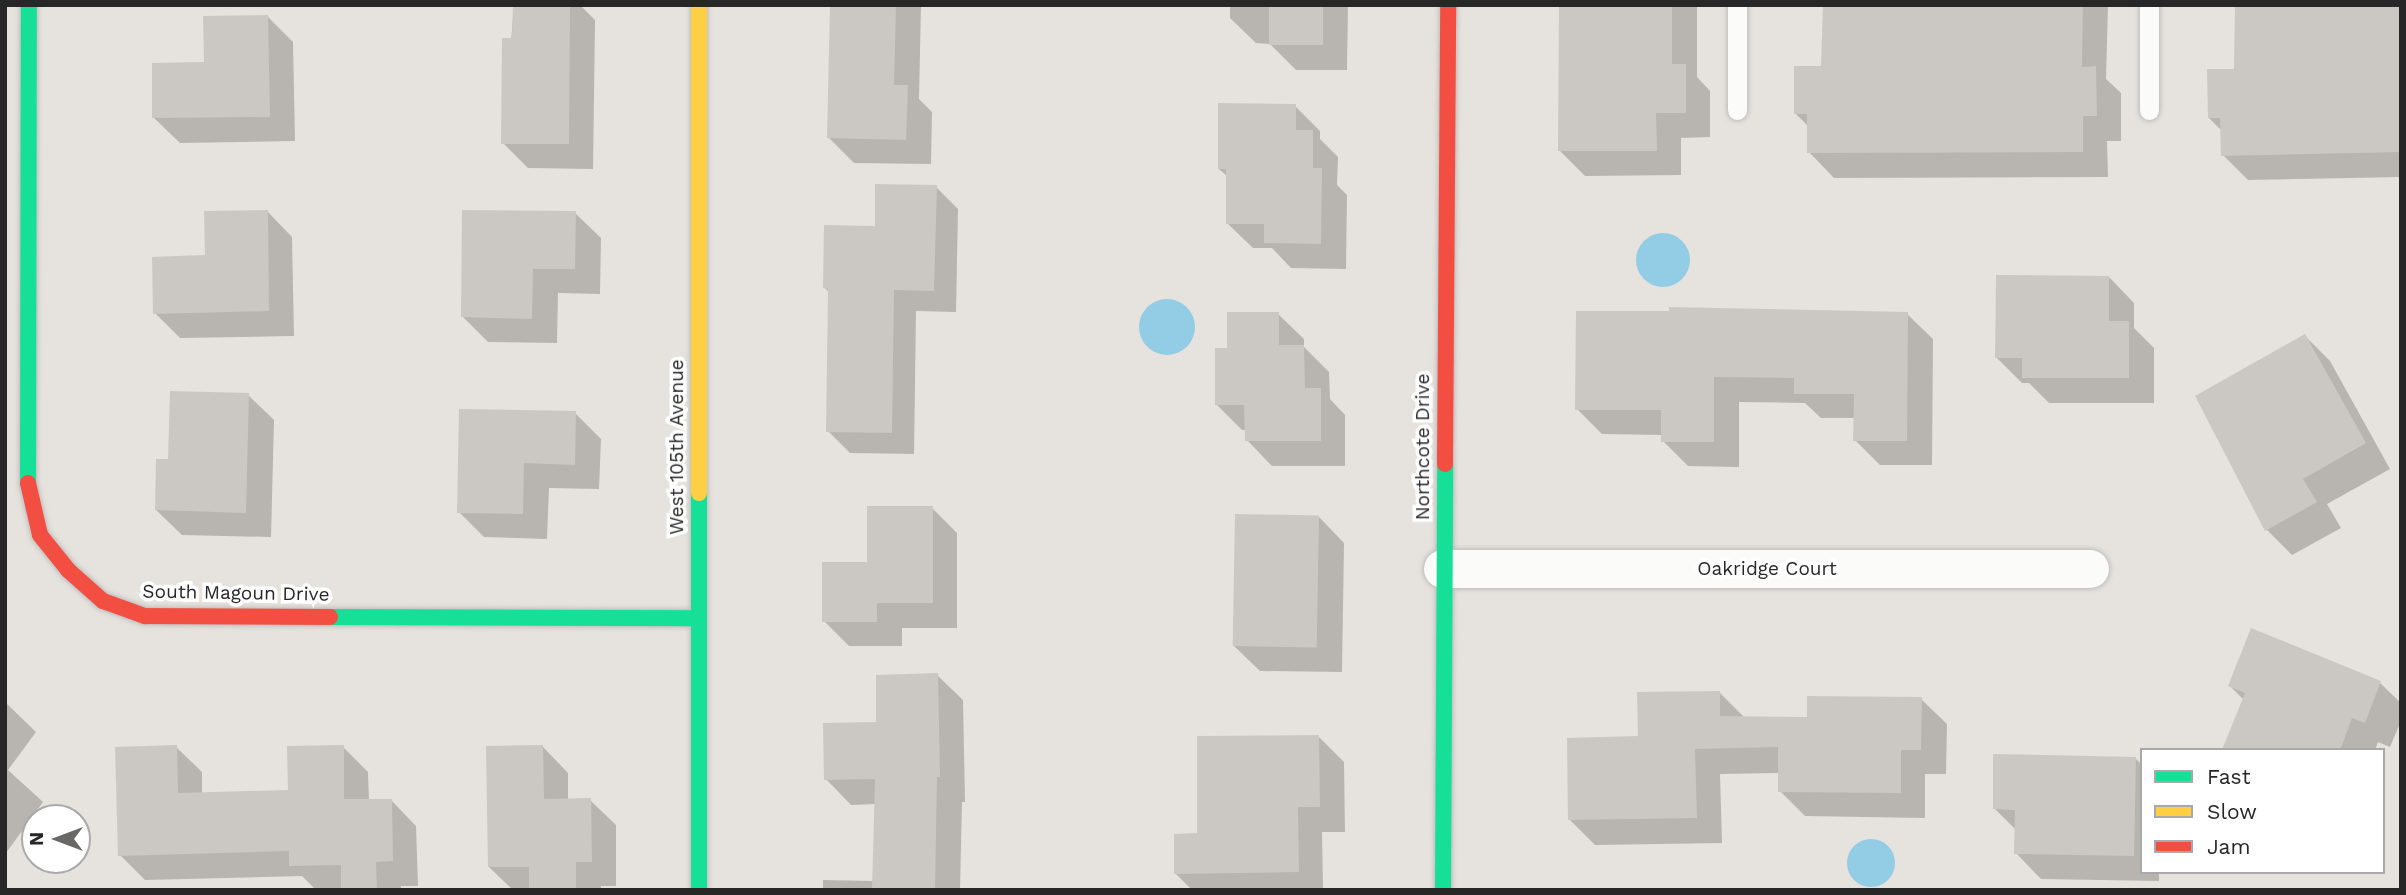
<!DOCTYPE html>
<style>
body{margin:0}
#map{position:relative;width:2406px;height:895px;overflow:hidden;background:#e6e2dd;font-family:"Work Sans",sans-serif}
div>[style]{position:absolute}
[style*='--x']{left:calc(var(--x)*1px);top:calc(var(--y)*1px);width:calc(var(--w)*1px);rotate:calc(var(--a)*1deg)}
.water>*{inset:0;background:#92cce5}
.round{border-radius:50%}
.shadow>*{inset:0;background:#0003}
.building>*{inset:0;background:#cbc8c4;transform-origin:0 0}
.roads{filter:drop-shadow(0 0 2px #bfbebe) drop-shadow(0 0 2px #bfbebe)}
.lane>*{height:19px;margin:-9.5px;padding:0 9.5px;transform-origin:9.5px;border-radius:9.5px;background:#fbfbfa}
.street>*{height:38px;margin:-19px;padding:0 19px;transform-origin:19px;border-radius:19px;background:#fbfbfa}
.fast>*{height:16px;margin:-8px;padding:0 8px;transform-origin:8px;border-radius:8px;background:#16e098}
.slow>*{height:16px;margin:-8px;padding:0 8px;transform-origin:8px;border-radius:8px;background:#ffcf43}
.jam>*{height:16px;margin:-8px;padding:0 8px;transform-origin:8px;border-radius:8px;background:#f24e42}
span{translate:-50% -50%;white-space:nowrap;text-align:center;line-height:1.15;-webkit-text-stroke:7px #fff;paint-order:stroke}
.street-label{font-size:19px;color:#272727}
.frame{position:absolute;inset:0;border:7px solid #272727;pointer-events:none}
.legend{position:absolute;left:2140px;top:748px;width:245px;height:126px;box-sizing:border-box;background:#fff;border:2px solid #a9a9a9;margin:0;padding:9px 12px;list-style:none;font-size:21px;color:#272727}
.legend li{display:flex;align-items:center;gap:14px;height:35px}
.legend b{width:35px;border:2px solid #a9a9a9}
.north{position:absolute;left:21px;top:804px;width:70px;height:70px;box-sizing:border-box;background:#fff;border:2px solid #a9a9a9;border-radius:50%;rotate:270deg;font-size:19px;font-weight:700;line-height:28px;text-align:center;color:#272727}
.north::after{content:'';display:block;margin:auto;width:24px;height:32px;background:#6a6867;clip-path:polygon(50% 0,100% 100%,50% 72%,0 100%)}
</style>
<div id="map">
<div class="water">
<div class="round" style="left:1636px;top:233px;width:54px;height:54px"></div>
<div class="round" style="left:1139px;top:299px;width:56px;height:56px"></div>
<div class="round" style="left:1847px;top:839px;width:48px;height:48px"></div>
</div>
<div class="shadow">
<div style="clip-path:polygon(514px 5px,580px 5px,595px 20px,593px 169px,528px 168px,503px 143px)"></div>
<div style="clip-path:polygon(832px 5px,921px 5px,919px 99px,932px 112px,931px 164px,854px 163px,828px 137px)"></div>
<div style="clip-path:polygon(1230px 5px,1348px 5px,1347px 70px,1296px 70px,1270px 44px,1256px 43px,1230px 18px)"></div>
<div style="clip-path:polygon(1560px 5px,1697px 5px,1697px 77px,1710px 91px,1710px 137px,1681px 138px,1681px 175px,1585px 176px,1560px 151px)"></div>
<div style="clip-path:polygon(1824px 5px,2108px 5px,2106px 79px,2121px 93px,2121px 141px,2107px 141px,2108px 177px,1834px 178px,1809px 152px,1809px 127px,1795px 113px,1823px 68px)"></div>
<div style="clip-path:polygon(2401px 5px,2401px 177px,2248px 180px,2223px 155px,2222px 131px,2209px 118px,2236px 70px)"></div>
<div style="clip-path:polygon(268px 17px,293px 42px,295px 141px,180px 143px,154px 118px,206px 64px)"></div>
<div style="clip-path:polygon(1295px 106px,1320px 131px,1320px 139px,1338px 157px,1337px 185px,1347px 195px,1346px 269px,1291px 268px,1272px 248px,1253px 248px,1227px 223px,1228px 177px,1219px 169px)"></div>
<div style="clip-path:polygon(936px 187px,958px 209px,956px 312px,916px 311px,914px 454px,850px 453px,828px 431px,830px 293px,825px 288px,877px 228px)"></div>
<div style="clip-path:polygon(267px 211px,292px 237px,294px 336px,180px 338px,155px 313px,206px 257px)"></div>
<div style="clip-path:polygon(575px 213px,601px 238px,600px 294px,558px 293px,557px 343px,488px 342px,463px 317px)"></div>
<div style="clip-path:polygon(2109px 277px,2134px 303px,2134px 328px,2154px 348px,2154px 403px,2049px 403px,2029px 383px,2022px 383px,1997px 358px)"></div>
<div style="clip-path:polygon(1278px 314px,1304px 339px,1304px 347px,1329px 372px,1330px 399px,1345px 415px,1345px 466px,1272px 466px,1247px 440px,1247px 430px,1242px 430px,1217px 405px,1229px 350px)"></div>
<div style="clip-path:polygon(1907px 314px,1933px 339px,1932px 465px,1880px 465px,1855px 440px,1855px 418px,1821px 418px,1805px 403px,1739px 402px,1739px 467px,1688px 466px,1663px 441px,1663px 435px,1602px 434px,1577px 409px)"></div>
<div style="clip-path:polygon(2305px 336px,2330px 361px,2390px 469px,2327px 504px,2341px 528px,2292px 555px,2267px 530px)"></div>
<div style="clip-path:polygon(248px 395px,274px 420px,271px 537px,182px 535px,156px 510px,170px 461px)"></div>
<div style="clip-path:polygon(575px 413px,601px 439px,599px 489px,549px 488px,547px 539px,484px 537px,459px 512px)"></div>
<div style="clip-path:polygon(932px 508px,957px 533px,957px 628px,902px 628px,902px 646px,849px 646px,824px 621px,868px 564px)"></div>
<div style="clip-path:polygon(1319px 517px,1344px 543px,1342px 672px,1260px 671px,1234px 646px)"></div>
<div style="clip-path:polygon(2252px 631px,2380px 683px,2401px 703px,2401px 721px,2390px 747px,2378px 742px,2375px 750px,2224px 750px,2244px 700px,2230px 686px)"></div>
<div style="clip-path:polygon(937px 675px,963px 700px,965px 802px,962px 802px,960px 890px,823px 890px,823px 880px,874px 881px,876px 804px,851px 805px,826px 779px,878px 724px)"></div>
<div style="clip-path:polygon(1719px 692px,1745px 718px,1809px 719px,1921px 699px,1947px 724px,1946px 774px,1925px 774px,1925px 818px,1805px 816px,1780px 791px,1780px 773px,1720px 774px,1722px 843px,1595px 845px,1570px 820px,1640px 738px)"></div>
<div style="clip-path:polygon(5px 702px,36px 732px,8px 770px,43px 802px,6px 853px)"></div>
<div style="clip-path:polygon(1319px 737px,1344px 762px,1345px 832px,1322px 832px,1323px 890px,1192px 890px,1175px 873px,1199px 835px)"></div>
<div style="clip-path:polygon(176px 747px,202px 772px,202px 794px,290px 792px,343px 747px,368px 772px,369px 801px,391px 800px,416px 826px,418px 886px,401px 886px,401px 890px,316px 890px,302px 876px,145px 880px,120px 855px)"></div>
<div style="clip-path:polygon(543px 747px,568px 773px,568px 800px,590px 800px,616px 825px,616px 886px,601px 886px,601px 890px,513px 890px,489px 867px)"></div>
<div style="clip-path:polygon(2135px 758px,2142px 765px,2142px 872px,2159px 872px,2159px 881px,2041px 879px,2016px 853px,2016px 830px,1994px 808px)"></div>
</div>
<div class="building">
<div style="clip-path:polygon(513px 5px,570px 5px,569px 144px,501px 144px,502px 38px,512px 38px)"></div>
<div style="clip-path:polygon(830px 5px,896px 5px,894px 85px,908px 85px,906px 140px,827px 138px)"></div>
<div style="left:1269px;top:5px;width:54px;height:40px"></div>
<div style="clip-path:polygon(1559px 5px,1672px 5px,1672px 64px,1686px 64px,1686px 113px,1656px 113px,1657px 151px,1558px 151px)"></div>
<div style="clip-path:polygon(1823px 5px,2083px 5px,2082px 67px,2096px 66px,2097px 116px,2083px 116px,2083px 152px,1807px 153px,1807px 114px,1794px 114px,1794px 66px,1821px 66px)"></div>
<div style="clip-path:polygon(2235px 5px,2401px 5px,2401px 152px,2221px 156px,2220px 118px,2208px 118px,2207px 69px,2234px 69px)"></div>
<div style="clip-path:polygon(268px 15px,270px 117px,152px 118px,152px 63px,204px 62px,203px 16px)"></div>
<div style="clip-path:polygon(1218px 103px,1296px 104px,1296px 130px,1313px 130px,1313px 168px,1322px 168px,1321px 244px,1264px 243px,1264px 224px,1226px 224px,1226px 169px,1218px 169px)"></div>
<div style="clip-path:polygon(875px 184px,937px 185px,934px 291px,894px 290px,892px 433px,826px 432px,828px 289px,823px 288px,824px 225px,875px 226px)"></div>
<div style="clip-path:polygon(268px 210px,269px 311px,153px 314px,152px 257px,205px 255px,204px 211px)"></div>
<div style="clip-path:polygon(462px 210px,576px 211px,575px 269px,533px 269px,532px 319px,461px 317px)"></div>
<div style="clip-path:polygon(1996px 275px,2109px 276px,2109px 321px,2129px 321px,2129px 378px,2022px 378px,2022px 358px,1995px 358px)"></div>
<div style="clip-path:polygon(1669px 307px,1908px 312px,1907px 441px,1853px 441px,1854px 394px,1794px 394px,1794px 378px,1714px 377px,1714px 442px,1661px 442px,1661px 410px,1575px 410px,1576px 311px,1669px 311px)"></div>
<div style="clip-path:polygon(1227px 312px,1279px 312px,1279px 345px,1304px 345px,1305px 388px,1321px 388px,1321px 441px,1245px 441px,1244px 405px,1215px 405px,1215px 348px,1227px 348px)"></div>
<div style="clip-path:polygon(2305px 334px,2366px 443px,2303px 479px,2317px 502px,2265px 531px,2195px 396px)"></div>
<div style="clip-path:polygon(170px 391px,249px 393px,246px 513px,155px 510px,156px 459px,168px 459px)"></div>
<div style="clip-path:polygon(459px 409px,576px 411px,575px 465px,524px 463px,523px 514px,457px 513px)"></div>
<div style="clip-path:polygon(867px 506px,933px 506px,933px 603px,877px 603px,877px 622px,822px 622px,822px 562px,867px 562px)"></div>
<div style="left:1235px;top:514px;width:84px;height:132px;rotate:1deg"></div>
<div style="clip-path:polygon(2251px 628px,2381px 681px,2365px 723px,2352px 718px,2340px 750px,2222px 750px,2245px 693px,2228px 686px)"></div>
<div style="clip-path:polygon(938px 673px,940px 777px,937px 777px,935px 890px,872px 890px,875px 779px,824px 780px,823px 723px,876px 722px,876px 675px)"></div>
<div style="clip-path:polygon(1720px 691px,1720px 716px,1807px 717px,1807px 696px,1922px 697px,1921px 750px,1901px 750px,1901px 793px,1778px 792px,1778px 747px,1695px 749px,1697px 818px,1568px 820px,1567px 738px,1638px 736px,1637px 692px)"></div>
<div style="clip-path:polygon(1319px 735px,1320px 807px,1298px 807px,1299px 872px,1174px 874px,1174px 834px,1197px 833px,1197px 736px)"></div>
<div style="clip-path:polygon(177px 745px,178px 793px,288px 790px,287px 746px,344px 745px,344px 799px,392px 799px,393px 861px,376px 862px,377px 890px,341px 890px,341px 865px,289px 866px,289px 851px,118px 856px,115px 747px)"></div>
<div style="clip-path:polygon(543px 745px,544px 799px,591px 798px,592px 862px,576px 862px,576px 890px,529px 890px,529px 867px,488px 867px,486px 746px)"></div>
<div style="clip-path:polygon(1993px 754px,2136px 757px,2134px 856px,2014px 854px,2015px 810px,1993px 809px)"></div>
</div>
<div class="roads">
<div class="lane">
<div style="--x:1737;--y:5;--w:105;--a:90"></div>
<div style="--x:2149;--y:110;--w:105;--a:-90"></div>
</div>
<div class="street">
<div style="--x:1443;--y:569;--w:647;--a:0"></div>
</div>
<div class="fast">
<div style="--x:28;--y:483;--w:478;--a:-89.9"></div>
<div style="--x:699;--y:493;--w:397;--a:90"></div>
<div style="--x:330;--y:617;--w:368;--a:0.2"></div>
<div style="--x:1443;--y:890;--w:426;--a:-89.7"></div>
</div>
<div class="slow">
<div style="--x:699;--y:5;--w:488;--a:90"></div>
</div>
<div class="jam">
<div style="--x:1445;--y:464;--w:459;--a:-89.6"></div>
<div style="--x:28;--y:483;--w:53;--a:77"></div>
<div style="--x:40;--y:535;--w:45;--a:51.3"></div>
<div style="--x:68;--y:570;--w:47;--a:41.5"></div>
<div style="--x:103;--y:601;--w:45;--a:19.7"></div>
<div style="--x:145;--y:616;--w:185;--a:0.3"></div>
</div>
</div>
<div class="street-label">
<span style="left:677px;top:447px;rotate:-90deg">West 105th Avenue</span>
<span style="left:1423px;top:447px;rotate:-90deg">Northcote Drive</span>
<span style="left:1767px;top:569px">Oakridge Court</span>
<span style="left:236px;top:593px;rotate:1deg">South Magoun Drive</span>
</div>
<div class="frame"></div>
<ul class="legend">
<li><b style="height:9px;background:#16e098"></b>Fast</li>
<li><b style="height:9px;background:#ffcf43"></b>Slow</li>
<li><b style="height:9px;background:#f24e42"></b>Jam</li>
</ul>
<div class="north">N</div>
</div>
